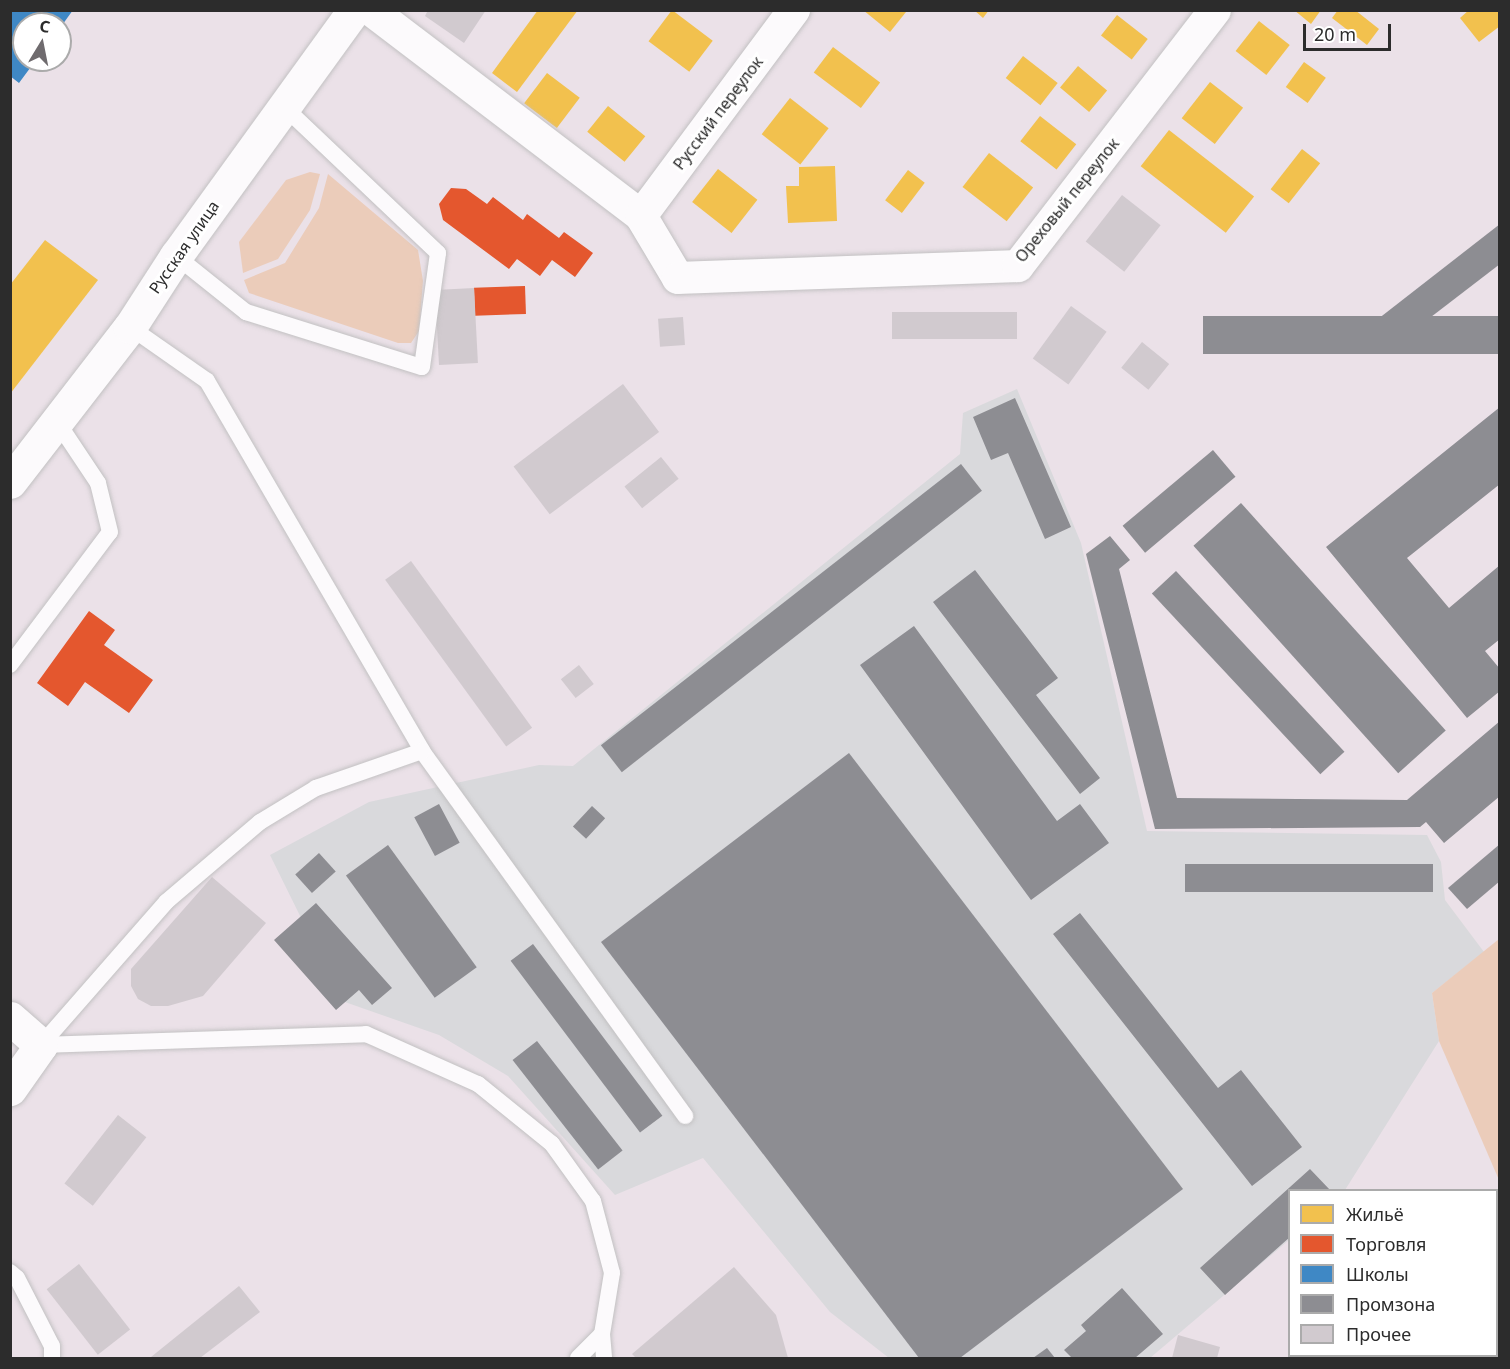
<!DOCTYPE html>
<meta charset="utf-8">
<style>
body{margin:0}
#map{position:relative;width:1510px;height:1369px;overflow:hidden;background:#ebe1e8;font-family:"Noto Sans",sans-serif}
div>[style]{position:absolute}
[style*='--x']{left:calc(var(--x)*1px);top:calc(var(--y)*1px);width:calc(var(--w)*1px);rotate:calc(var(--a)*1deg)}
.industrial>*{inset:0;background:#d9d9dc}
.green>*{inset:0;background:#ebccba}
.homes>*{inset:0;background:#f2c14e;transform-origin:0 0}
.shops>*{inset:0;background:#e4572e;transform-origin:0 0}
.schools>*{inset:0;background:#3f88c5}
.industry>*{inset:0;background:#8d8d92;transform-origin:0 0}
.building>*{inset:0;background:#d1cacf;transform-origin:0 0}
.roads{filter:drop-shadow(0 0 2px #c2c1c2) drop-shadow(0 0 2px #c2c1c2)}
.lane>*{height:16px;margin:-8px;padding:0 8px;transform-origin:8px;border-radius:8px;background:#fcfafc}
.street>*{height:32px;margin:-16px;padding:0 16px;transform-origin:16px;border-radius:16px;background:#fcfafc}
.secondary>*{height:33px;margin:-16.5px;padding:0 16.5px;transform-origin:16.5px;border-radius:16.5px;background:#fcfafc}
span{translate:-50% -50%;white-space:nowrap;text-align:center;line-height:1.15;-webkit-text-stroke:6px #fff;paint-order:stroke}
.street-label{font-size:16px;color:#2c2c2c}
.frame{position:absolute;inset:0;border:12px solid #2c2c2c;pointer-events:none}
.legend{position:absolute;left:1288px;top:1189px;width:210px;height:168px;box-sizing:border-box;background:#fff;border:2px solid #ababab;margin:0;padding:8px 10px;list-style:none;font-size:18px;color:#2c2c2c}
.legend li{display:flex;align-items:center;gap:12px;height:30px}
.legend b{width:30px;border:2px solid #ababab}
.north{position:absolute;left:12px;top:12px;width:60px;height:60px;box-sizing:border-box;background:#fff;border:2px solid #ababab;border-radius:50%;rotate:10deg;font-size:16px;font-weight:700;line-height:24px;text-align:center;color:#2c2c2c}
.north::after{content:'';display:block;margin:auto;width:21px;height:27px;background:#6f6b6e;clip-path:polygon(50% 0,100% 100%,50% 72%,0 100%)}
.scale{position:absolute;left:1303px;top:24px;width:88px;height:27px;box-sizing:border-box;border:3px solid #2c2c2c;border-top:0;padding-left:8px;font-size:18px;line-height:21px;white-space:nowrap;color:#2c2c2c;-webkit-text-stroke:4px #fff;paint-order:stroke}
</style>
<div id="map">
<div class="industrial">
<div style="clip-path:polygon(1017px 389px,1081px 543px,1147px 831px,1427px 835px,1441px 862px,1445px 900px,1484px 952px,1432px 993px,1439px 1041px,1345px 1190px,1290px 1190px,1289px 1240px,1150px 1358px,889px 1358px,830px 1312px,703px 1158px,615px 1195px,508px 1076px,439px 1035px,342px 1001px,270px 855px,369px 802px,539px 765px,573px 766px,960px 454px,963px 413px)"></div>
</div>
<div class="green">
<div style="clip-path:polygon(310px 172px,320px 174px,310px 210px,278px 259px,243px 273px,239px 242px,286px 180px)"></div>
<div style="clip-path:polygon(328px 174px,418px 250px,423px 281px,419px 331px,411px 343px,398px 343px,249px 293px,244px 280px,285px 263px,319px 208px)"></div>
<div style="clip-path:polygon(1499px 939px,1499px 1180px,1439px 1041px,1432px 993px)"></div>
</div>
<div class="homes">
<div style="clip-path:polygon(538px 10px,578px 10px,517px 92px,492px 73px)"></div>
<div style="left:672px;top:10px;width:51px;height:39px;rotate:37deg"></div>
<div style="clip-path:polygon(863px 10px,905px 10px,906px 12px,890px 32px)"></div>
<div style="clip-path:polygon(974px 10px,989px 10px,983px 18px)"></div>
<div style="clip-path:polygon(1294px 10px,1321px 10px,1311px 24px)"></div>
<div style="clip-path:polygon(1338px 10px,1355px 10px,1379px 29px,1367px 45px,1332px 18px)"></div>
<div style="clip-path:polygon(1469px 10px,1500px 10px,1500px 26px,1479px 42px,1460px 18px)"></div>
<div style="left:1117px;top:15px;width:39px;height:26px;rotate:38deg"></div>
<div style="left:1259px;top:21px;width:39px;height:38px;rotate:38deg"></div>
<div style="left:833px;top:47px;width:59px;height:32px;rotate:37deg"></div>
<div style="left:1023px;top:56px;width:44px;height:28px;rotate:38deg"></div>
<div style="left:1304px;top:62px;width:27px;height:31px;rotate:36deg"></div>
<div style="left:1078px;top:66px;width:38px;height:28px;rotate:40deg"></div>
<div style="left:547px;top:73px;width:41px;height:38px;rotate:37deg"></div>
<div style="left:1210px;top:82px;width:42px;height:46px;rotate:38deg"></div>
<div style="left:790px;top:98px;width:49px;height:46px;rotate:38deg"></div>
<div style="left:608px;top:106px;width:48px;height:33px;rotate:39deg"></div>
<div style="left:1040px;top:116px;width:46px;height:32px;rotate:38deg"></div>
<div style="left:1169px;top:130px;width:108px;height:46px;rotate:38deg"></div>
<div style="left:1302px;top:149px;width:23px;height:51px;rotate:38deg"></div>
<div style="left:989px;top:153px;width:56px;height:43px;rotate:38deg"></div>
<div style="clip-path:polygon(835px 166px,837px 221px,788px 223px,786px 186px,799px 186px,799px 167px)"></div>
<div style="left:718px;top:169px;width:50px;height:42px;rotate:38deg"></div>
<div style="left:908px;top:170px;width:21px;height:38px;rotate:37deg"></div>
<div style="clip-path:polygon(45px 240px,98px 280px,10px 394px,10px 285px)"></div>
</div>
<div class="shops">
<div style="clip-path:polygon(451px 188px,466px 189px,487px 204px,493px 197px,523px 220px,527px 214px,559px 238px,564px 232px,593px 253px,575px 277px,552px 260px,540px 276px,517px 259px,509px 269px,443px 220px,439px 204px)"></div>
<div style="left:525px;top:286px;width:28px;height:51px;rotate:88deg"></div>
<div style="clip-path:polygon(89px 611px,115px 630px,104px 645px,153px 680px,129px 713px,85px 682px,68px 706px,37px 683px)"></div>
</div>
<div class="schools">
<div style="clip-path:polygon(10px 10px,73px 10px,60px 28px,60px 24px,24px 24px,24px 60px,36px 60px,19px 83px,10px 76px)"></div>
</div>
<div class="industry">
<div style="clip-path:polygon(1500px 224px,1500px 264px,1388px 350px,1369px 326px)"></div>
<div style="left:1500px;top:316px;width:38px;height:297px;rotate:90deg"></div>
<div style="clip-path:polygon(1015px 398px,1071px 527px,1045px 539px,1008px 453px,991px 460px,973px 417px)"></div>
<div style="clip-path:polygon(1500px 407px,1500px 484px,1407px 558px,1449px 608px,1500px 565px,1500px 639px,1485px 651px,1500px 669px,1500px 691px,1467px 718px,1326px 547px)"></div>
<div style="left:1213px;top:450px;width:35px;height:118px;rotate:50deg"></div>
<div style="left:961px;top:464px;width:34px;height:457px;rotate:52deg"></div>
<div style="left:1241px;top:503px;width:306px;height:64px;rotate:48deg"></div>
<div style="clip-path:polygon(1110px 536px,1130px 560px,1119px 569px,1177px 798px,1407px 800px,1500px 721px,1500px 796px,1444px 843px,1426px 822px,1420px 827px,1155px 829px,1086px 554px)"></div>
<div style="clip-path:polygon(975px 570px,1058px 678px,1036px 695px,1100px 778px,1080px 794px,933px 602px)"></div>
<div style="left:1176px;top:571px;width:247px;height:33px;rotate:47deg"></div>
<div style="clip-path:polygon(914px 626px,1057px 821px,1080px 804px,1109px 843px,1031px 900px,860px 665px)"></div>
<div style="clip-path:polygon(849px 753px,1183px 1189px,960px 1358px,919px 1358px,601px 942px)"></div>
<div style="left:439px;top:804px;width:44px;height:28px;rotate:62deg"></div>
<div style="left:592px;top:806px;width:18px;height:28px;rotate:43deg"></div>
<div style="clip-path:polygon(1500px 844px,1500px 881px,1467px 909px,1448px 888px)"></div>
<div style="left:388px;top:845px;width:151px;height:52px;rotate:54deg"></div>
<div style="left:319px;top:853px;width:25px;height:32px;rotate:48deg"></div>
<div style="left:1185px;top:864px;width:248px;height:28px"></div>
<div style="clip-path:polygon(316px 903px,392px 988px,372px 1005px,359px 990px,336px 1010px,274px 940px)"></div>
<div style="clip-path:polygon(1080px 913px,1218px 1088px,1241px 1070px,1302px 1147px,1252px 1186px,1053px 934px)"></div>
<div style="left:533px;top:944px;width:215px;height:28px;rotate:53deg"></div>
<div style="left:537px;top:1041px;width:139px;height:31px;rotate:52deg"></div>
<div style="clip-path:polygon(1310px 1169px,1330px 1190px,1290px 1190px,1290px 1237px,1225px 1295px,1200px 1268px)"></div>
<div style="clip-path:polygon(1122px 1288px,1163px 1334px,1135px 1358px,1072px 1358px,1064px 1350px,1086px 1331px,1081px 1325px)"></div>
<div style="clip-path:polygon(1047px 1348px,1055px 1358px,1033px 1358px)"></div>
</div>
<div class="building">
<div style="clip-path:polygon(428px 10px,486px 10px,464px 43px,425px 16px)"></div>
<div style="left:1122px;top:195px;width:49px;height:59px;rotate:38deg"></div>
<div style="left:474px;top:288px;width:75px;height:39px;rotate:87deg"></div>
<div style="left:1071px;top:306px;width:44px;height:65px;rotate:36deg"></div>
<div style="left:1017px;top:312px;width:27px;height:125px;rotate:90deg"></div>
<div style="left:683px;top:317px;width:28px;height:25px;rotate:86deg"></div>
<div style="left:1142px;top:342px;width:35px;height:33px;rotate:39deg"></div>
<div style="left:623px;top:384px;width:60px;height:137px;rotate:53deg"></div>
<div style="left:661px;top:457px;width:28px;height:47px;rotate:51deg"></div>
<div style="left:411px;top:561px;width:206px;height:32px;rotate:54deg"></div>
<div style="left:579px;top:665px;width:24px;height:23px;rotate:52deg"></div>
<div style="clip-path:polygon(212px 877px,266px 923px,203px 996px,168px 1006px,151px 1006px,138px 999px,131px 986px,131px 969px)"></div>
<div style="left:118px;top:1115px;width:36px;height:87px;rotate:38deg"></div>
<div style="left:79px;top:1264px;width:83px;height:41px;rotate:52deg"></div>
<div style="clip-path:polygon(734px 1267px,776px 1315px,788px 1358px,636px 1358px,632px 1354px)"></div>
<div style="clip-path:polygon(239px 1286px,260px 1312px,200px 1358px,151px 1357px)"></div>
<div style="clip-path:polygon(1178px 1335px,1220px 1347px,1217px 1358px,1172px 1358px)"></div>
</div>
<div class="roads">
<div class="lane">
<div style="--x:176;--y:256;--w:90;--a:38.7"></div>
<div style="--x:246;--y:312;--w:184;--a:17.4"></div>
<div style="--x:422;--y:367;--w:115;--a:-82"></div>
<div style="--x:438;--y:253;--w:212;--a:-136.5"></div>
<div style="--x:130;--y:327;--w:94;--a:35"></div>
<div style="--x:207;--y:381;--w:428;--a:59.8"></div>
<div style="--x:422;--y:751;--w:450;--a:54.2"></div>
<div style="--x:10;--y:665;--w:166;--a:-53.1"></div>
<div style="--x:110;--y:532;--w:50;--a:-103.8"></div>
<div style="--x:98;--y:483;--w:76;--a:-123.7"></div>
<div style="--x:41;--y:1045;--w:325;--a:-1.9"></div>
<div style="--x:366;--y:1034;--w:123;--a:24.1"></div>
<div style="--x:478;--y:1084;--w:95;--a:39"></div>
<div style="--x:552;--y:1144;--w:70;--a:54.3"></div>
<div style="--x:593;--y:1201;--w:74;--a:75.2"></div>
<div style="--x:612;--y:1273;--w:62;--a:99.3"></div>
<div style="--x:602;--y:1334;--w:24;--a:85"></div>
<div style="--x:41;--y:1045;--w:190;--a:-48.8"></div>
<div style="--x:166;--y:902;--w:123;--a:-40.4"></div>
<div style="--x:260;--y:822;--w:66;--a:-31.3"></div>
<div style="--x:316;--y:788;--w:112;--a:-19.2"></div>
<div style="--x:10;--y:1272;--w:9;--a:41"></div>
<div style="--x:17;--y:1278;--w:76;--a:62.8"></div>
<div style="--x:52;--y:1346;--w:12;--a:90"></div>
<div style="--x:578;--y:1358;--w:34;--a:-45"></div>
</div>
<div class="street">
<div style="--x:371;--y:10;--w:340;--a:37.3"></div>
<div style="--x:641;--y:216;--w:72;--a:59.2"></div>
<div style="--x:678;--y:278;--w:340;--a:-2"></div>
<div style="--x:1018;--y:266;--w:323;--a:-52.4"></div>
<div style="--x:641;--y:216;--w:257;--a:-53.4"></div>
</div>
<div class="secondary">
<div style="--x:10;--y:482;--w:196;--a:-52.3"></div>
<div style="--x:130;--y:327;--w:85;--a:-57.1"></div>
<div style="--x:176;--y:256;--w:304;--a:-54.1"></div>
<div style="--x:10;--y:1018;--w:41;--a:41.1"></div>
<div style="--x:41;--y:1045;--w:54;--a:125.2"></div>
</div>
</div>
<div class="street-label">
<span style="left:718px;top:113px;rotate:-53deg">Русский переулок</span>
<span style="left:1067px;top:200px;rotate:-51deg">Ореховый переулок</span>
<span style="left:184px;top:247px;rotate:-55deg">Русская улица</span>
</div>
<div class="frame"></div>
<ul class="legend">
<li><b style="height:16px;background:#f2c14e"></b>Жильё</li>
<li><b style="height:16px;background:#e4572e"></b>Торговля</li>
<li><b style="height:16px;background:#3f88c5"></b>Школы</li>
<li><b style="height:16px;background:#8d8d92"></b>Промзона</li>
<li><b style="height:16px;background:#d1cacf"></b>Прочее</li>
</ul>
<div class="north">С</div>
<div class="scale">20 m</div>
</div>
